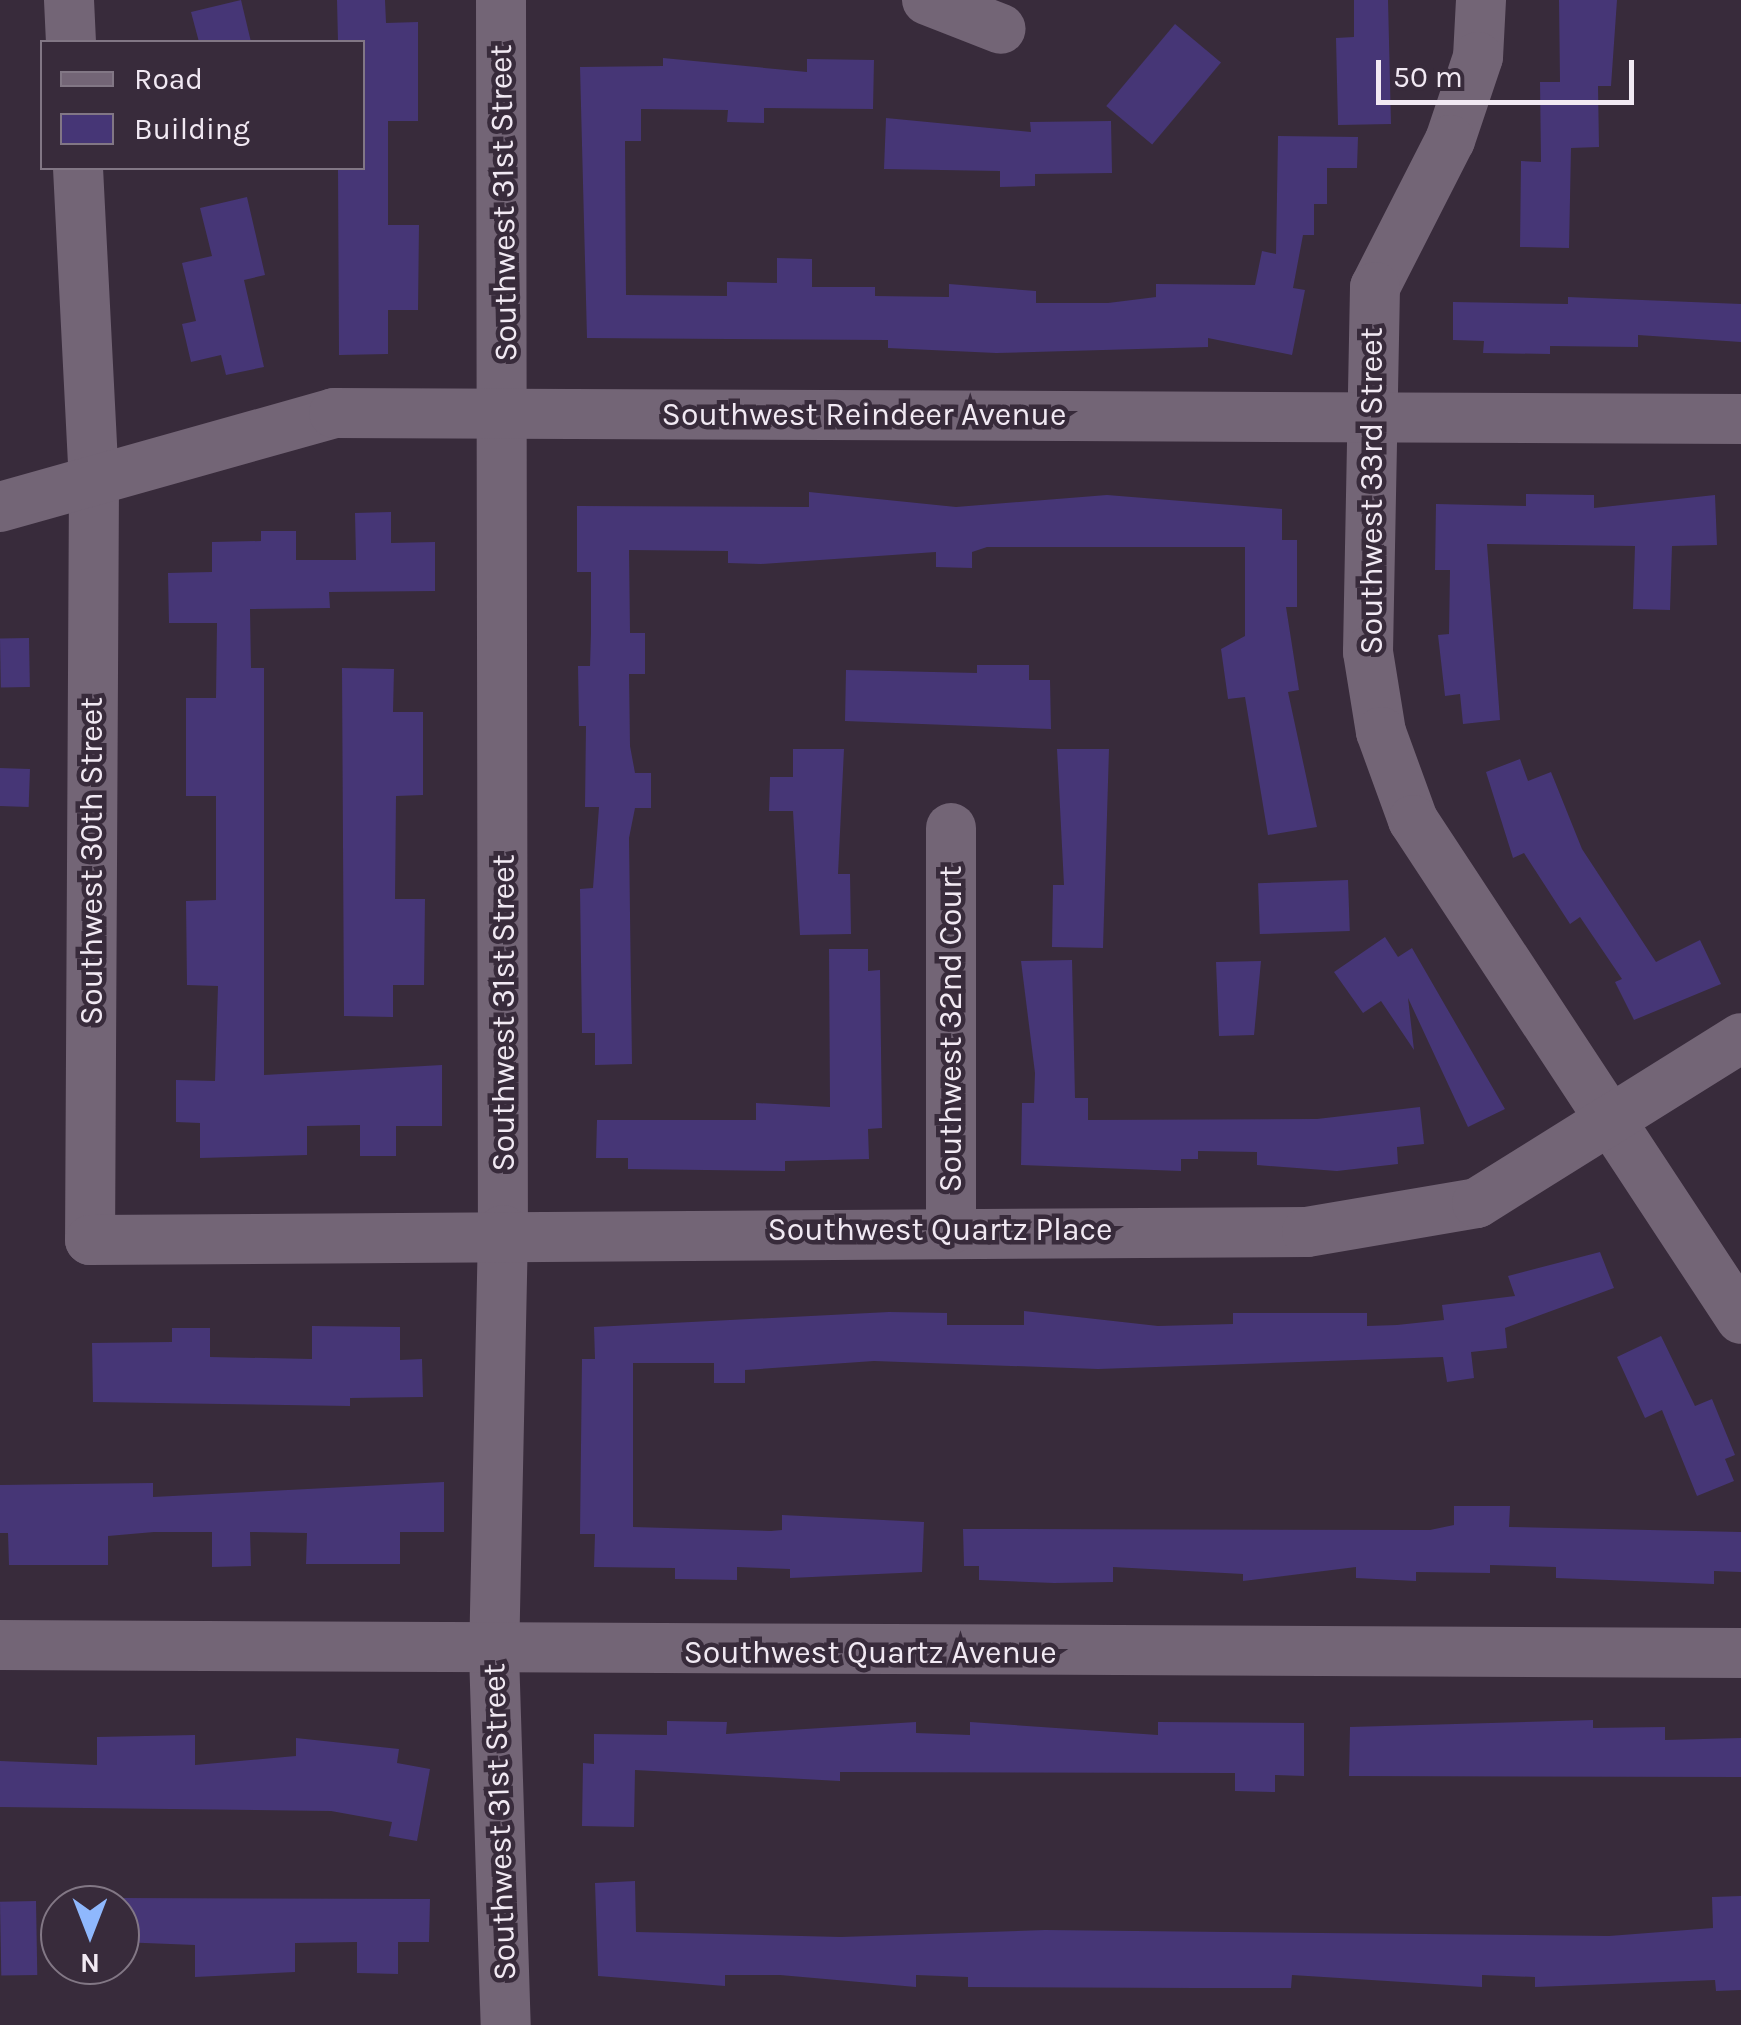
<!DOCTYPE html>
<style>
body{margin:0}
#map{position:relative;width:1741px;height:2025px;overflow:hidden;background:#382b3b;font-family:Karla,sans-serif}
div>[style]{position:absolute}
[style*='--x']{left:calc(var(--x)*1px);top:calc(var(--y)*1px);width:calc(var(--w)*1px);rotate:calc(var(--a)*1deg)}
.building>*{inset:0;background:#463676;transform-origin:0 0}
.minor>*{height:50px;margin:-25px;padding:0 25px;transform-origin:25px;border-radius:25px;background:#736576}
span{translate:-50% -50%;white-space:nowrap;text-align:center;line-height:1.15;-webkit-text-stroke:9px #382b3b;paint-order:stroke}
.street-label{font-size:32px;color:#f1e9f3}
.legend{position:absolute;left:40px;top:40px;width:325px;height:130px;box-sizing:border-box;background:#382b3b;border:2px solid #827785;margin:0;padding:12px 18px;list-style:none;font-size:30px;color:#f1e9f3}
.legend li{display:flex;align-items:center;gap:20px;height:50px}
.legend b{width:50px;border:2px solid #827785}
.north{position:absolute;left:40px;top:1885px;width:100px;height:100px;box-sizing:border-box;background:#382b3b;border:2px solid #827785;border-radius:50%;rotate:180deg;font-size:28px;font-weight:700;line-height:40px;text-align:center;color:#f1e9f3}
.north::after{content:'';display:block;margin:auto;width:35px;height:45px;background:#8fb8fd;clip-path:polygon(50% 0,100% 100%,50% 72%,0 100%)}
.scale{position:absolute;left:1376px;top:60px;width:258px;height:45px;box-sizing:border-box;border:5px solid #f1e9f3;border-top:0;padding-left:12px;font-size:30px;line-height:35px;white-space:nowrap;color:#f1e9f3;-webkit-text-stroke:8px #382b3b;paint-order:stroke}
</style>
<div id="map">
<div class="building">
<div style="clip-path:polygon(241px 0,251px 42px,199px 42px,191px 12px)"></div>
<div style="clip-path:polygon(337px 0,385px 0,386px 23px,418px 22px,418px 121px,388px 121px,388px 225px,419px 225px,418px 310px,388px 310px,388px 354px,339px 355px,338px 168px,362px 168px,362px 42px,338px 42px)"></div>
<div style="clip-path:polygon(1354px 0,1388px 0,1391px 124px,1338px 125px,1336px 38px,1354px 37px)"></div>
<div style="clip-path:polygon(1559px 0,1617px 0,1611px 86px,1598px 86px,1599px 147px,1571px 148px,1569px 248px,1520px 247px,1521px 161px,1541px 162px,1540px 82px,1560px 82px)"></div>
<div style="left:1175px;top:24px;width:60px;height:107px;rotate:40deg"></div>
<div style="clip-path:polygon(663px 58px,807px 72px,807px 59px,874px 60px,873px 109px,764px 108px,764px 123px,727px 122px,728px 110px,641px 109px,641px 141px,625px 141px,626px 295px,727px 296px,727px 282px,777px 283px,777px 258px,812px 259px,812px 287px,875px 287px,875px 296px,949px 297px,949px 284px,1036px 291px,1036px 303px,1108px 303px,1156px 297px,1156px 284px,1255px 285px,1262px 251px,1276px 254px,1278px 136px,1358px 137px,1357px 168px,1327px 168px,1327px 204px,1314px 204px,1314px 235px,1303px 235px,1293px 288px,1305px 290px,1292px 355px,1208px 338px,1208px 347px,996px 353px,888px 348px,888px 340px,587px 338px,580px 67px,663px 66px)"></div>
<div style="clip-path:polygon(886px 118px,1031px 132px,1030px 122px,1111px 121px,1112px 173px,1035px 174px,1035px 186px,1000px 187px,1000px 171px,884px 169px)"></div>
<div style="clip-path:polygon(247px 197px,265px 275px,244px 280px,264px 367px,226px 375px,221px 355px,191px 362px,182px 324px,196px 321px,182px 263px,212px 256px,200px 208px)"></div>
<div style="clip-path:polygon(1568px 297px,1741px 304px,1741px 342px,1638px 335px,1638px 347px,1550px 346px,1550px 354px,1483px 353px,1484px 341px,1453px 340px,1453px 302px,1568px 304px)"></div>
<div style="clip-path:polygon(809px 492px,956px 507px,1107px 495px,1282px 509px,1282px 540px,1297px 540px,1297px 607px,1286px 607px,1299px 690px,1288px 692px,1317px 827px,1268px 835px,1245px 697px,1228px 699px,1221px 649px,1245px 636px,1245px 547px,987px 547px,972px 552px,972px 568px,936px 567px,936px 552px,761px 564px,728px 563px,728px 551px,629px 550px,630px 633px,645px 633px,645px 674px,629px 674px,630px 746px,635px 773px,651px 773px,651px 808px,635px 808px,629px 838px,632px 1064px,595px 1065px,595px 1033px,582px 1033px,580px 889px,593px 888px,599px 807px,585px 807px,586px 726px,579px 726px,578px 666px,590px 666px,591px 633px,591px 572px,577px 572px,577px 506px,809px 507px)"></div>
<div style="clip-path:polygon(1526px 494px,1594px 495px,1594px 508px,1715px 495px,1717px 545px,1672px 546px,1670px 610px,1633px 609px,1635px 546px,1487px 544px,1500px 720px,1463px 724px,1460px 694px,1445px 696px,1438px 635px,1449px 634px,1450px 570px,1435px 570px,1436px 504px,1526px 506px)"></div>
<div style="clip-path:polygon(391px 512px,391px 543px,435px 542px,435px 591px,329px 592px,330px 608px,250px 609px,251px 668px,264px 668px,264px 1075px,442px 1065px,442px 1126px,396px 1126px,396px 1156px,360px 1156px,360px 1125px,307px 1126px,307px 1155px,200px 1158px,200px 1123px,176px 1122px,176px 1080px,215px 1081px,218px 986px,187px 985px,186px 901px,216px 900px,216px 796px,186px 796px,186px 698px,216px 698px,217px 623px,169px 623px,168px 573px,212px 572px,212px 542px,261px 541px,261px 531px,296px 531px,296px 560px,356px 560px,355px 513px)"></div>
<div style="left:29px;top:638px;width:49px;height:29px;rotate:89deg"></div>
<div style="clip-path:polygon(977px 665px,1029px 665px,1029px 680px,1050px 680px,1051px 729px,845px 721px,846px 670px,977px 673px)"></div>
<div style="clip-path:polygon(342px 668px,394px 669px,393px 712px,423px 712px,423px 795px,396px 796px,395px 899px,425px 899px,424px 985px,393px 985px,393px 1017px,344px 1016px)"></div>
<div style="clip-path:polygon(793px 749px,844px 749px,838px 874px,850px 874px,851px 934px,800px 935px,793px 811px,769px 811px,770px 777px,793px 777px)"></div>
<div style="clip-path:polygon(1057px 749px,1109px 749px,1103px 948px,1052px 947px,1053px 885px,1064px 885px)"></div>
<div style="clip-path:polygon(1520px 759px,1528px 781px,1551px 772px,1582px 849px,1656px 962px,1700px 940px,1721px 984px,1634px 1020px,1615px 982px,1622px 979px,1580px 917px,1570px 924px,1524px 853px,1513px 858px,1486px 772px)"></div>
<div style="left:0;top:768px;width:30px;height:38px;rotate:2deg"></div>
<div style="left:1348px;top:880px;width:51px;height:90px;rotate:88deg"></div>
<div style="clip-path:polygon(1385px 937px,1398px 957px,1412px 948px,1505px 1109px,1468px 1127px,1408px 998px,1414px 1050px,1381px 1001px,1363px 1013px,1334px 972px)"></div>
<div style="clip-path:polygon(829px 949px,868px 949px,868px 971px,880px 970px,882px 1128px,868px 1129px,869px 1159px,785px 1161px,785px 1171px,628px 1169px,628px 1158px,596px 1158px,597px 1120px,756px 1120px,756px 1103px,830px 1107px)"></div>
<div style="clip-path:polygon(1072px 960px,1075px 1098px,1088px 1098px,1088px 1120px,1317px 1119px,1420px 1107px,1424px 1144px,1397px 1147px,1398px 1164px,1337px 1171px,1257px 1165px,1257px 1152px,1198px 1151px,1198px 1159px,1181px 1159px,1181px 1171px,1021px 1165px,1022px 1103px,1034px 1103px,1035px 1073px,1021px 961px)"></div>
<div style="clip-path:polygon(1261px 961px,1254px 1035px,1219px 1036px,1216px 962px)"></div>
<div style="clip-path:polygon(1600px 1252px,1614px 1288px,1505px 1328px,1507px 1348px,1471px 1352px,1474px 1378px,1447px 1382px,1443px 1357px,1098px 1369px,874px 1361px,745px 1370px,745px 1383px,714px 1383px,714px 1363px,633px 1363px,633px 1527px,771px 1531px,782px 1530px,782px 1515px,924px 1522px,922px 1572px,790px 1578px,790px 1569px,737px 1567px,737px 1580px,675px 1579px,675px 1568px,594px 1567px,595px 1534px,580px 1534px,582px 1359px,595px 1359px,594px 1327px,889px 1312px,947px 1313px,947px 1325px,1024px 1325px,1024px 1311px,1158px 1326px,1233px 1324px,1233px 1313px,1367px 1313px,1367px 1326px,1397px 1325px,1444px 1320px,1442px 1305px,1515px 1296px,1508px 1276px)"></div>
<div style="clip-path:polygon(312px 1326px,400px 1327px,400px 1360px,422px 1359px,423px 1397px,350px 1398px,350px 1406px,93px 1402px,92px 1343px,172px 1342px,172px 1328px,210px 1328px,210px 1357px,312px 1359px)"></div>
<div style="clip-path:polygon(1661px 1336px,1695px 1406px,1712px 1399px,1735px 1455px,1725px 1459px,1734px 1481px,1697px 1496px,1662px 1410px,1645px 1418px,1617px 1357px)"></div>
<div style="clip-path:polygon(444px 1482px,444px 1532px,400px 1532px,400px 1564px,306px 1564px,307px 1533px,250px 1532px,251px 1566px,212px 1567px,212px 1532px,154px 1532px,108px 1536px,108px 1565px,9px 1565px,8px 1533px,0 1533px,0 1485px,153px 1483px,153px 1497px)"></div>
<div style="clip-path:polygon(1454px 1506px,1510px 1506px,1509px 1527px,1741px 1532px,1741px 1572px,1714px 1571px,1714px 1584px,1556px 1578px,1556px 1567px,1490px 1565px,1490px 1573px,1416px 1572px,1416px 1581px,1356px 1578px,1356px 1567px,1243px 1581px,1243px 1574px,1113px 1567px,1113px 1582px,1054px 1583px,979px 1580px,979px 1566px,964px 1566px,963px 1529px,1430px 1530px,1454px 1525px)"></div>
<div style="clip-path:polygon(1593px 1720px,1593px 1728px,1665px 1727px,1665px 1740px,1741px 1738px,1741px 1777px,1349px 1776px,1350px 1727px)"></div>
<div style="clip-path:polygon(667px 1721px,727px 1722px,726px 1734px,916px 1722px,916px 1733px,970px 1735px,970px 1722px,1158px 1735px,1158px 1722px,1304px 1723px,1304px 1776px,1275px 1775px,1275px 1792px,1235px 1791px,1235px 1773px,840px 1772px,840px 1781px,635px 1770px,634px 1827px,582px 1826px,583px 1763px,594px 1764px,594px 1734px,667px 1735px)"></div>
<div style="clip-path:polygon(195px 1735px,195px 1765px,296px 1756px,296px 1738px,399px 1749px,397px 1763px,430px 1769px,417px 1841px,389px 1836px,392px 1822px,331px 1811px,0 1807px,0 1761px,97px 1765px,97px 1737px)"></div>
<div style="clip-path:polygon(635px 1881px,636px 1932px,841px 1937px,1045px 1930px,1609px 1936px,1713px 1928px,1712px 1897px,1741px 1896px,1741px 1990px,1716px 1991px,1715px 1980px,1535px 1987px,1535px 1977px,1482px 1975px,1482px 1987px,1292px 1975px,1291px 1988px,1198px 1988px,968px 1987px,968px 1977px,916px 1975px,916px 1987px,780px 1975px,725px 1975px,725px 1986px,598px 1976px,595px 1883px)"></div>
<div style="clip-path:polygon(120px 1898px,430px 1899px,429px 1942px,398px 1942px,398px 1974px,357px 1973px,357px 1942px,295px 1943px,295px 1972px,195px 1977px,195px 1945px,120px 1942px)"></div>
<div style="left:36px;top:1901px;width:74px;height:36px;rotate:89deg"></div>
</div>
<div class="minor">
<div style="--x:69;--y:0;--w:42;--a:87.3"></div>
<div style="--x:501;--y:0;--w:1230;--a:89.91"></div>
<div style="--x:503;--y:1230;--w:423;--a:91.2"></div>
<div style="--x:494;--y:1653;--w:372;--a:88.2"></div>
<div style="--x:927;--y:0;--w:79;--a:21.4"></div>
<div style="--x:1481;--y:0;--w:57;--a:93"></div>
<div style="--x:1478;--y:57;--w:88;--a:108.6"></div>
<div style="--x:1450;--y:140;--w:165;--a:117"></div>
<div style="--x:1375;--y:287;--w:365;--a:91.1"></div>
<div style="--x:1368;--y:652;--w:81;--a:80.8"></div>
<div style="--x:1381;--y:732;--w:94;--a:70"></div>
<div style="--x:1413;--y:820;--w:597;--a:56.68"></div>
<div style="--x:78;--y:168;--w:315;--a:87.1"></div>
<div style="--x:94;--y:483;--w:757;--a:90.3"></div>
<div style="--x:90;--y:1240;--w:1217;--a:-0.38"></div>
<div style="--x:1307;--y:1232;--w:172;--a:-9.7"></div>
<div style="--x:1477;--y:1203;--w:311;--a:-32"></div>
<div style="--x:0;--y:507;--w:347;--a:-15.7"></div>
<div style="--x:334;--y:413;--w:1407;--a:0.24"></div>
<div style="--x:951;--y:828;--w:401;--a:90"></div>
<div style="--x:0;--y:1645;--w:1741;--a:0.26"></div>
</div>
<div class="street-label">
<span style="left:504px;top:203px;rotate:-91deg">Southwest 31st Street</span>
<span style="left:864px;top:415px">Southwest Reindeer Avenue</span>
<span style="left:1372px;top:491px;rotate:-90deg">Southwest 33rd Street</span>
<span style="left:92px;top:861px;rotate:-90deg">Southwest 30th Street</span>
<span style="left:504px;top:1013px;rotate:-90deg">Southwest 31st Street</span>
<span style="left:951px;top:1029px;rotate:-90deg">Southwest 32nd Court</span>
<span style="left:940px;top:1230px">Southwest Quartz Place</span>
<span style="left:870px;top:1653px">Southwest Quartz Avenue</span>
<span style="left:500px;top:1822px;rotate:-92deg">Southwest 31st Street</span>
</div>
<ul class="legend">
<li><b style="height:12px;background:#736576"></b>Road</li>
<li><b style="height:28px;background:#463676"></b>Building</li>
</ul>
<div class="north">N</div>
<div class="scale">50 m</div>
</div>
